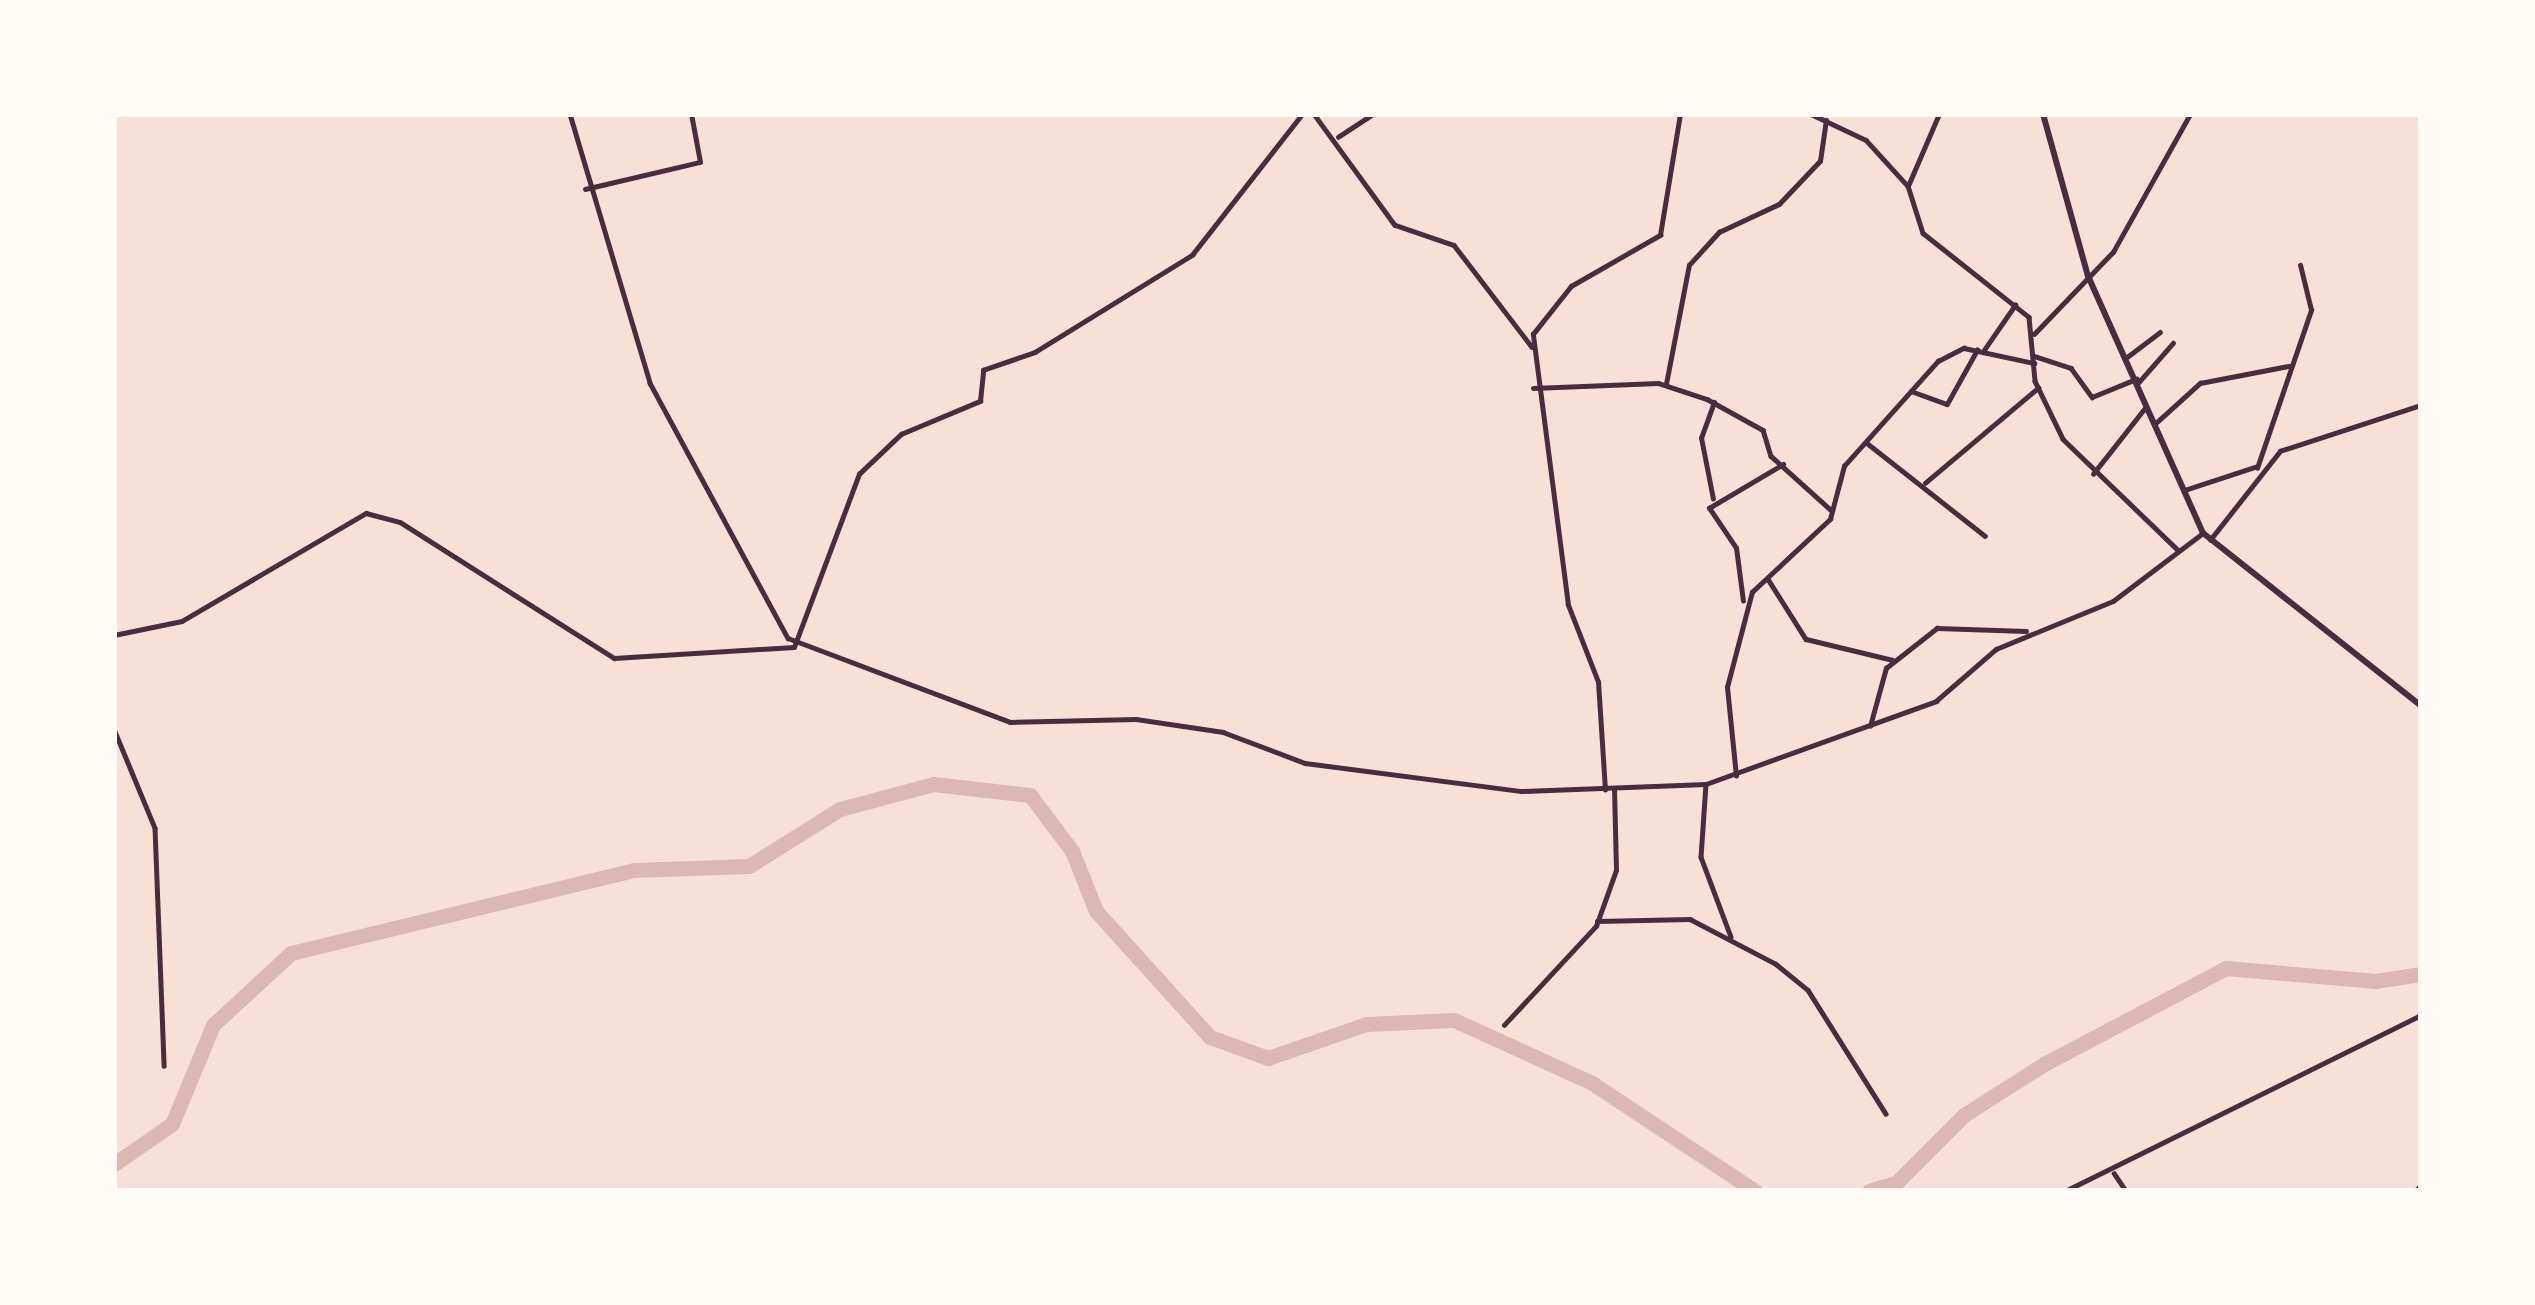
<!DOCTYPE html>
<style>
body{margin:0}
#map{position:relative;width:2535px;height:1305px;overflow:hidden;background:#f7e1d7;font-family:Jost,sans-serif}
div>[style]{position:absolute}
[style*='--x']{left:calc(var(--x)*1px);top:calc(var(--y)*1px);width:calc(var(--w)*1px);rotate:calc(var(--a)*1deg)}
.river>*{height:15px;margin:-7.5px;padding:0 7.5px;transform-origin:7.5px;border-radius:7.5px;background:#dcb8b0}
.minor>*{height:4.5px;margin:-2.25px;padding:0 2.25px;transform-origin:2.25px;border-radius:2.25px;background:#4a2c40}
.tertiary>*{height:6px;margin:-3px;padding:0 3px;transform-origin:3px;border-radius:3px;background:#4a2c40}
span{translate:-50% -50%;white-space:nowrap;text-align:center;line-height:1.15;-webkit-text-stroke:12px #fffaf5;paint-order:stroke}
.frame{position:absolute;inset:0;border:117px solid #fffaf5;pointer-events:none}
</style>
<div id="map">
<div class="river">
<div style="--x:114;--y:1164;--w:70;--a:-34.6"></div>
<div style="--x:172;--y:1124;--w:107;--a:-67.5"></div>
<div style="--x:213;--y:1025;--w:106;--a:-42.7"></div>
<div style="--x:291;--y:953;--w:353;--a:-13.6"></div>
<div style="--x:634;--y:870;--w:115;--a:-2"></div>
<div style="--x:749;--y:866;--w:107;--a:-32.1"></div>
<div style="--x:840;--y:809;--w:96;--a:-15"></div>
<div style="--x:933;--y:784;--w:98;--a:6.5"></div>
<div style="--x:1030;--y:795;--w:70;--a:53.1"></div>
<div style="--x:1072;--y:851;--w:65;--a:68.2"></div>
<div style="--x:1096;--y:911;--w:170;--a:47.9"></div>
<div style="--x:1210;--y:1037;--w:62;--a:19.9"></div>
<div style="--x:1268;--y:1058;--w:104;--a:-19.1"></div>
<div style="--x:1366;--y:1024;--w:88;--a:-2.6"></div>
<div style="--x:1454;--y:1020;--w:152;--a:24.5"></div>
<div style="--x:1592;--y:1083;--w:196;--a:33.5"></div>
<div style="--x:1869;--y:1191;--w:28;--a:-17"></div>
<div style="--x:1896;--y:1183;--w:96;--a:-45"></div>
<div style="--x:1964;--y:1115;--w:95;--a:-32.5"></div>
<div style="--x:2044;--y:1064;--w:206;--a:-27.8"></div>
<div style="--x:2226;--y:968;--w:150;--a:5"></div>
<div style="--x:2375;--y:981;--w:47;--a:-8.7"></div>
</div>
<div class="minor">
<div style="--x:570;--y:114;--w:281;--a:73.4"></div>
<div style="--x:650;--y:383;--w:290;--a:61.6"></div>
<div style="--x:788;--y:638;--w:237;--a:20.7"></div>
<div style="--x:1010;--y:722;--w:126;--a:-1.4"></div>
<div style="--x:1136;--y:719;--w:88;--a:8.5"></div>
<div style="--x:1223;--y:732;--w:88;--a:20.7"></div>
<div style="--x:1305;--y:763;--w:218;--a:7.4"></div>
<div style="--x:1521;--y:791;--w:185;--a:-2.2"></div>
<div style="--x:1706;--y:784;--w:245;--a:-19.8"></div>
<div style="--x:1936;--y:701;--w:79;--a:-40.9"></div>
<div style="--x:1996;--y:649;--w:126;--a:-22.3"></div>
<div style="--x:2113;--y:601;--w:113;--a:-37.1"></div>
<div style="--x:1314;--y:114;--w:137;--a:53.9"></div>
<div style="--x:1395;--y:225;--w:62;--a:18.7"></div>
<div style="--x:1454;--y:245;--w:128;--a:52.6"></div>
<div style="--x:1811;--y:114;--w:61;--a:25.3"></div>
<div style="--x:1866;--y:140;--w:62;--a:47.6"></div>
<div style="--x:1908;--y:186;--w:49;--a:72.3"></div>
<div style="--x:1923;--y:233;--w:135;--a:38.4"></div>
<div style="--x:2029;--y:317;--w:64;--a:84.6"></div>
<div style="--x:2035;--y:381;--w:64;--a:64.2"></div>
<div style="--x:2063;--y:439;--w:160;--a:44"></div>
<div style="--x:1338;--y:137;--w:42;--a:-33.3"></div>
<div style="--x:1908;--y:186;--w:78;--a:-66.7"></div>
<div style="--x:585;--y:189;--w:118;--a:-13.2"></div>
<div style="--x:700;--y:162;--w:49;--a:-100.6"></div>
<div style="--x:2034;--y:334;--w:114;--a:-46.1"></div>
<div style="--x:2113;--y:252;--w:158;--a:-60.8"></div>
<div style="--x:1984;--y:350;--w:55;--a:-55.4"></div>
<div style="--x:2034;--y:356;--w:39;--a:18"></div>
<div style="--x:2071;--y:368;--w:36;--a:54"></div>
<div style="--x:2092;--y:397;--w:48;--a:-22.2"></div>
<div style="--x:2127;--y:357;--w:41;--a:-37.1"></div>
<div style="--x:2138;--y:383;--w:53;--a:-48.8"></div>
<div style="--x:1666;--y:384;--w:121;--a:-79.1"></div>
<div style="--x:1689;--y:265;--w:45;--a:-47.7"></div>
<div style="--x:1719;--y:232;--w:66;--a:-25"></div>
<div style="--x:1779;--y:204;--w:59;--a:-46.4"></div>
<div style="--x:1820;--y:161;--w:41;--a:-81.7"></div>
<div style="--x:1533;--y:388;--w:125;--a:-2.3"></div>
<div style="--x:1658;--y:383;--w:52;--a:18.1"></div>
<div style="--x:1707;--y:399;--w:64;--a:29"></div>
<div style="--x:1763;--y:430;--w:27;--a:73"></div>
<div style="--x:1771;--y:456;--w:82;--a:42"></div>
<div style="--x:1911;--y:391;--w:38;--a:20"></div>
<div style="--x:1947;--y:404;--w:62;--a:-60.9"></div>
<div style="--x:2157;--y:422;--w:58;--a:-42.2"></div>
<div style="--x:2200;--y:383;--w:90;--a:-10.9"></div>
<div style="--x:1867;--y:443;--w:150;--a:38.2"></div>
<div style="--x:2257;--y:468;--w:167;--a:-71.1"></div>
<div style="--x:2311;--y:310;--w:46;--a:-103.7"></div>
<div style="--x:2093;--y:474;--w:84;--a:-51.8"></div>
<div style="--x:1925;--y:483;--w:148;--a:-40.1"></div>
<div style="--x:2185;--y:490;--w:74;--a:-18.2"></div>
<div style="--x:1713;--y:499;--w:62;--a:-101.1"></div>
<div style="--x:1701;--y:438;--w:38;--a:-70"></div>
<div style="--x:2210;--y:540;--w:113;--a:-51.8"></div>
<div style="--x:2280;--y:451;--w:148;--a:-18.1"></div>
<div style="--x:1768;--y:579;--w:71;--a:57.7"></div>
<div style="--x:1806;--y:639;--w:89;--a:13.6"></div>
<div style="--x:1743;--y:601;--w:53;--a:-97.5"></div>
<div style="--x:1736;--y:548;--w:48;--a:-124"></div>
<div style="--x:1709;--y:508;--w:86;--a:-30.7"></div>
<div style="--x:114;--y:635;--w:69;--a:-11.6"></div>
<div style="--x:182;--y:621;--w:213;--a:-30.4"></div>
<div style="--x:366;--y:513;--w:35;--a:15"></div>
<div style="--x:400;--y:522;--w:254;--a:32.4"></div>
<div style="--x:614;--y:658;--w:180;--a:-3.5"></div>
<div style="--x:794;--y:647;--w:185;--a:-69.4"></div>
<div style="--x:859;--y:474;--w:58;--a:-43.6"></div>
<div style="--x:901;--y:434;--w:86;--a:-22.7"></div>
<div style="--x:980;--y:401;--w:31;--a:-84"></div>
<div style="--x:983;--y:370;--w:55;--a:-19.1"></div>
<div style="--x:1035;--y:352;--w:185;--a:-31.7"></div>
<div style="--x:1192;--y:255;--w:179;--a:-52"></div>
<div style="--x:1870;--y:726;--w:60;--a:-74.6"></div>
<div style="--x:1886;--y:668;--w:65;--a:-38.1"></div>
<div style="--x:1937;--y:628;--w:89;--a:1.9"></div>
<div style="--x:114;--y:729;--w:107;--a:67.5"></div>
<div style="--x:155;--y:828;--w:238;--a:87.8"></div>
<div style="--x:1736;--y:776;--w:89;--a:-95.8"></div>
<div style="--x:1727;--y:687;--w:98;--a:-75.3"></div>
<div style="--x:1752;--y:592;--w:107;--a:-43.1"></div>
<div style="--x:1830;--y:519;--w:55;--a:-75.2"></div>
<div style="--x:1844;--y:466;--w:141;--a:-48.2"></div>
<div style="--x:1938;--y:361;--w:29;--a:-27"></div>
<div style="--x:1964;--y:348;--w:72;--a:12.1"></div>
<div style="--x:1706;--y:784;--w:73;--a:93.9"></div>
<div style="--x:1701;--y:857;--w:85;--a:69.4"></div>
<div style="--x:1605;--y:790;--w:108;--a:-93.7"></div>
<div style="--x:1598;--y:682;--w:83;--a:-111.3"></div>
<div style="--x:1568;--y:605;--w:273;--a:-97.4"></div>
<div style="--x:1533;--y:334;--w:61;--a:-51.6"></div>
<div style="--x:1571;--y:286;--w:103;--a:-29.8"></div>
<div style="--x:1660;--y:235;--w:123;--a:-80.6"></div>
<div style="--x:1597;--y:921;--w:93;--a:-1.2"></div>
<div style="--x:1690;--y:919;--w:97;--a:27.6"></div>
<div style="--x:1776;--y:964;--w:41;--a:39.1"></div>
<div style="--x:1808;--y:990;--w:146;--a:57.8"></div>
<div style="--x:1504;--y:1025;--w:135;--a:-47.1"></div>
<div style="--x:1596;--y:926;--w:59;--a:-70.3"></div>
<div style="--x:1616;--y:870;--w:80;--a:-91.4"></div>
<div style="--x:2114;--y:1173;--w:22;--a:56"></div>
<div style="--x:2065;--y:1191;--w:397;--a:-26.3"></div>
<div style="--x:2415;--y:1191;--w:8;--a:-45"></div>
</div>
<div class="tertiary">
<div style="--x:2043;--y:114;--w:168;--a:74.5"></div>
<div style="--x:2088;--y:276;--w:282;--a:65.9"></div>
<div style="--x:2203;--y:533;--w:278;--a:38.4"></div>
</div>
<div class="frame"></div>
</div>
